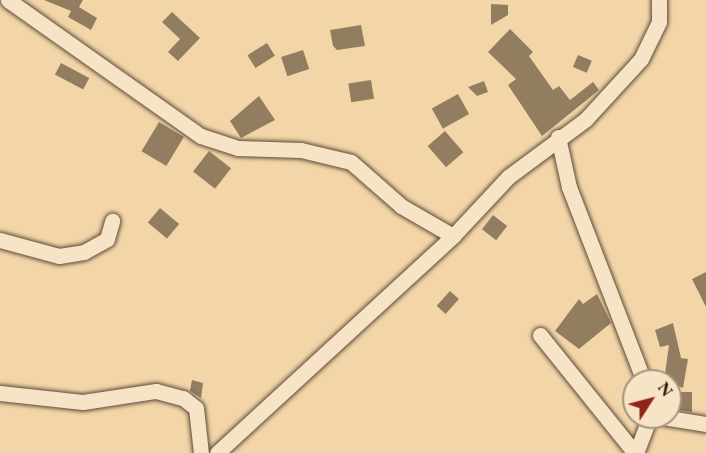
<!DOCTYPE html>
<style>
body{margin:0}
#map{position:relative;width:706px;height:453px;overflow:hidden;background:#f3d6a8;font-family:"EB Garamond",serif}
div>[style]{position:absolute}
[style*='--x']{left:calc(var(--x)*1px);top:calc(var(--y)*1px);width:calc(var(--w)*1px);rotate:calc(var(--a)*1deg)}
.building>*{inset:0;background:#937d61;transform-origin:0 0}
.roads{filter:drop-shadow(0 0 2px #5d4a39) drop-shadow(0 0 2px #5d4a39)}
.minor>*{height:15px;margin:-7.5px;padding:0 7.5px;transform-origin:7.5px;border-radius:7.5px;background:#f7e4c6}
span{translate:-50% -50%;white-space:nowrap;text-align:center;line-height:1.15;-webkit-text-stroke:4.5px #f7e4c6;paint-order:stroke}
.north{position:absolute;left:622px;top:369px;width:60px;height:60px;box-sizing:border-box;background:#f7e4c6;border:2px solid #a5947f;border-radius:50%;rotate:54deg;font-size:16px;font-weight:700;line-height:24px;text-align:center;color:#2b1c14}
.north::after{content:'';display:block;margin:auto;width:21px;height:27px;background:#8f2418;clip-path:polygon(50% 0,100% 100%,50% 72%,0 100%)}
</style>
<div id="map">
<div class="building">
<div style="clip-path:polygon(44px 0,83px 0,79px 7px,97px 18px,91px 30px,68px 17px,71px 11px)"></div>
<div style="clip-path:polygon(491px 4px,508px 5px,508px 15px,491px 25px)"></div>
<div style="clip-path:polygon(172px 12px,200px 38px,178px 61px,168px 52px,180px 39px,162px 22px)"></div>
<div style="clip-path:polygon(361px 25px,365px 46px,337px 50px,333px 46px,330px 30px)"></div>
<div style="clip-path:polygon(510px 29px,533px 52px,529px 56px,553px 90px,559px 86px,570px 100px,593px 82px,599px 90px,542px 136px,508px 85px,516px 79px,488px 52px)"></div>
<div style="left:267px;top:43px;width:15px;height:23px;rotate:58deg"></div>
<div style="left:303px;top:50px;width:20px;height:23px;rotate:72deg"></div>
<div style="left:578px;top:55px;width:15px;height:13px;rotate:23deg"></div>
<div style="left:61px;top:63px;width:32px;height:13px;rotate:28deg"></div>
<div style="left:371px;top:80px;width:19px;height:23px;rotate:81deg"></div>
<div style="clip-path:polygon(484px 81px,488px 92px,477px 96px,468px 87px)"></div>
<div style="left:458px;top:94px;width:23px;height:30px;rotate:61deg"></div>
<div style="clip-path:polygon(259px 96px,275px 120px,241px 138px,230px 121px)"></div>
<div style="left:159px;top:122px;width:29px;height:34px;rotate:31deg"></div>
<div style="left:445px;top:131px;width:28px;height:23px;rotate:49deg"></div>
<div style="left:209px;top:151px;width:28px;height:26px;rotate:38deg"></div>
<div style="left:160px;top:208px;width:25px;height:19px;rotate:40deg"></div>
<div style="left:493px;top:215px;width:18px;height:18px;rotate:38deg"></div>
<div style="clip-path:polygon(706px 272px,706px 307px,692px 279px)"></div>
<div style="left:450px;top:291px;width:12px;height:20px;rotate:42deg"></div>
<div style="clip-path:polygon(597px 294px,611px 323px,579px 349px,555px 331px,579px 299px,583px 304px)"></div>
<div style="clip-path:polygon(673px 323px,681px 358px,688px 359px,683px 388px,664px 381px,669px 345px,660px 347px,655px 330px)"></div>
<div style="clip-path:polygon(192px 380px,203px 383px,201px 398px,190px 391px)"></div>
<div style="clip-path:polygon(673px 392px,692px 392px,692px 412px,673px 409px)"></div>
</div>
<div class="roads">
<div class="minor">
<div style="--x:8;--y:0;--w:236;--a:35.2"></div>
<div style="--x:201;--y:136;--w:39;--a:18"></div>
<div style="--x:238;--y:148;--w:63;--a:1.8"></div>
<div style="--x:301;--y:150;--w:51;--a:13.5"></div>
<div style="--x:351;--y:162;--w:67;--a:41.3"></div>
<div style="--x:401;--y:206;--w:60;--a:30"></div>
<div style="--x:558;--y:137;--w:51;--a:77.6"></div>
<div style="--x:569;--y:187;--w:208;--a:68.9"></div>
<div style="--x:0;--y:240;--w:61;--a:15.2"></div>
<div style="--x:59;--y:256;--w:25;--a:-9"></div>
<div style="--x:84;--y:252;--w:26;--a:-29"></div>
<div style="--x:107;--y:239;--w:19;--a:-74"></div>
<div style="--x:540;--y:335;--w:151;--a:51.2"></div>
<div style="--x:0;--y:393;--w:83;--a:6.2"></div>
<div style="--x:83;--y:402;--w:74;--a:-8.6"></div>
<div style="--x:156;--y:391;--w:28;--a:15"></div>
<div style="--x:183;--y:398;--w:16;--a:38"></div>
<div style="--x:196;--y:408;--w:45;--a:83.7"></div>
<div style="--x:663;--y:417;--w:44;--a:9.2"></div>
<div style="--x:217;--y:453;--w:321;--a:-42.6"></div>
<div style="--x:453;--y:236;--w:81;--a:-47"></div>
<div style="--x:508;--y:177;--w:97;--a:-36.6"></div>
<div style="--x:586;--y:119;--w:81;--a:-47.5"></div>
<div style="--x:641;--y:59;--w:41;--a:-64.1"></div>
<div style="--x:659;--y:22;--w:22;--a:-90"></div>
<div style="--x:636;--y:453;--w:39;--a:-69"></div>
</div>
</div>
<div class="north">N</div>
</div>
